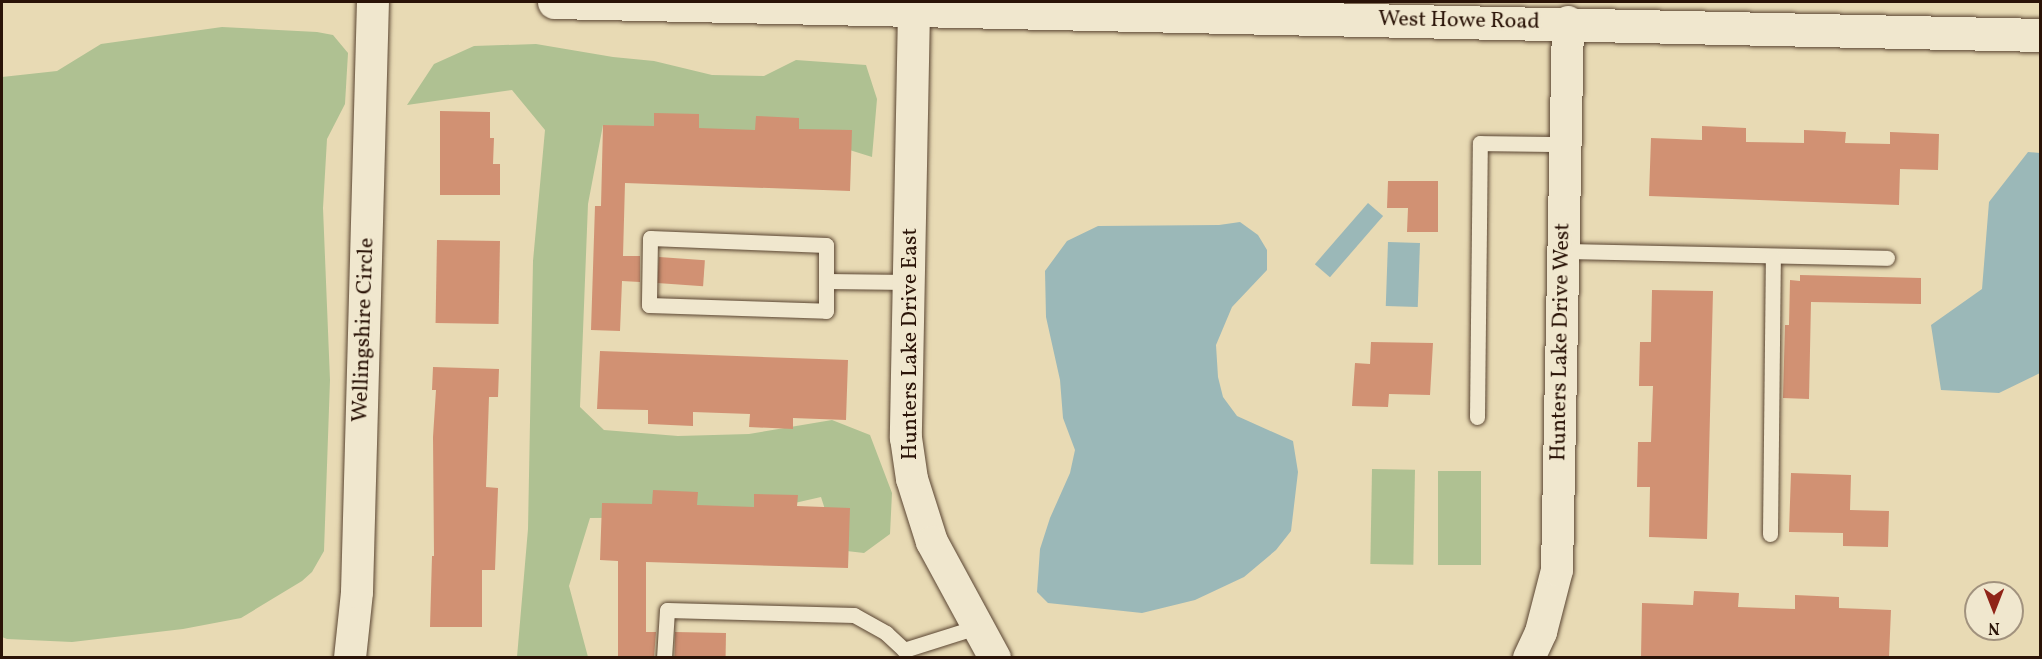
<!DOCTYPE html>
<style>
body{margin:0}
#map{position:relative;width:2042px;height:659px;overflow:hidden;background:#e8dab4;font-family:Vollkorn,serif}
div>[style]{position:absolute}
[style*='--x']{left:calc(var(--x)*1px);top:calc(var(--y)*1px);width:calc(var(--w)*1px);rotate:calc(var(--a)*1deg)}
.green>*{inset:0;background:#afc192;transform-origin:0 0}
.water>*{inset:0;background:#9bb8b8;transform-origin:0 0}
.building>*{inset:0;background:#d19173;transform-origin:0 0}
.roads{filter:drop-shadow(0 0 2px #5a4532) drop-shadow(0 0 2px #5a4532)}
.lane>*{height:15px;margin:-7.5px;padding:0 7.5px;transform-origin:7.5px;border-radius:7.5px;background:#f0e7ce}
.street>*{height:32px;margin:-16px;padding:0 16px;transform-origin:16px;border-radius:16px;background:#f0e7ce}
.secondary>*{height:33px;margin:-16.5px;padding:0 16.5px;transform-origin:16.5px;border-radius:16.5px;background:#f0e7ce}
span{translate:-50% -50%;white-space:nowrap;text-align:center;line-height:1.15;-webkit-text-stroke:5px #f0e7ce;paint-order:stroke}
.street-label{font-size:22px;color:#2a1307}
.frame{position:absolute;inset:0;border:3px solid #2a1307;pointer-events:none}
.north{position:absolute;left:1964px;top:581px;width:60px;height:60px;box-sizing:border-box;background:#f0e7ce;border:2px solid #a1927e;border-radius:50%;rotate:180deg;font-size:16px;font-weight:700;line-height:24px;text-align:center;color:#2a1307}
.north::after{content:'';display:block;margin:auto;width:21px;height:27px;background:#8f2418;clip-path:polygon(50% 0,100% 100%,50% 72%,0 100%)}
</style>
<div id="map">
<div class="green">
<div style="clip-path:polygon(222px 27px,317px 32px,333px 35px,348px 53px,345px 104px,327px 139px,323px 208px,330px 380px,324px 551px,312px 572px,302px 581px,241px 618px,183px 629px,72px 642px,7px 639px,2px 637px,2px 77px,57px 71px,101px 44px)"></div>
<div style="clip-path:polygon(536px 44px,613px 57px,654px 61px,712px 75px,764px 76px,796px 60px,866px 65px,877px 99px,872px 157px,824px 142px,603px 125px,588px 204px,580px 407px,604px 430px,678px 436px,749px 434px,832px 420px,870px 435px,892px 493px,890px 534px,864px 553px,838px 550px,821px 497px,733px 517px,590px 518px,569px 586px,588px 657px,517px 657px,528px 529px,533px 261px,545px 130px,512px 90px,407px 105px,434px 64px,474px 46px)"></div>
<div style="left:1372px;top:469px;width:43px;height:95px;rotate:1deg"></div>
<div style="left:1438px;top:471px;width:43px;height:94px"></div>
</div>
<div class="water">
<div style="clip-path:polygon(2028px 152px,2040px 153px,2040px 373px,1999px 393px,1941px 390px,1931px 325px,1982px 289px,1989px 202px)"></div>
<div style="left:1368px;top:203px;width:20px;height:81px;rotate:41deg"></div>
<div style="clip-path:polygon(1240px 222px,1258px 235px,1267px 250px,1267px 270px,1232px 307px,1216px 345px,1218px 377px,1223px 397px,1237px 416px,1293px 441px,1298px 472px,1291px 531px,1276px 550px,1244px 577px,1195px 600px,1142px 613px,1048px 603px,1037px 592px,1040px 549px,1050px 518px,1070px 473px,1075px 450px,1063px 418px,1060px 380px,1046px 317px,1045px 271px,1067px 241px,1098px 226px,1219px 225px)"></div>
<div style="left:1388px;top:242px;width:32px;height:64px;rotate:2deg"></div>
</div>
<div class="building">
<div style="clip-path:polygon(440px 111px,490px 112px,490px 138px,494px 138px,493px 164px,500px 164px,500px 195px,440px 195px)"></div>
<div style="clip-path:polygon(654px 113px,699px 114px,699px 128px,755px 130px,756px 116px,799px 118px,799px 129px,852px 130px,850px 191px,625px 183px,623px 256px,640px 256px,640px 282px,622px 281px,620px 331px,591px 330px,595px 206px,601px 206px,603px 125px,654px 126px)"></div>
<div style="clip-path:polygon(1702px 126px,1746px 128px,1746px 142px,1804px 143px,1804px 130px,1846px 132px,1845px 143px,1890px 144px,1890px 132px,1939px 134px,1938px 170px,1900px 169px,1899px 205px,1649px 196px,1651px 138px,1702px 140px)"></div>
<div style="clip-path:polygon(1388px 181px,1438px 181px,1438px 232px,1407px 232px,1408px 208px,1387px 208px)"></div>
<div style="left:437px;top:240px;width:63px;height:83px;rotate:1deg"></div>
<div style="left:659px;top:257px;width:46px;height:26px;rotate:4deg"></div>
<div style="clip-path:polygon(1800px 275px,1921px 278px,1921px 304px,1811px 302px,1809px 399px,1783px 398px,1785px 325px,1789px 325px,1790px 280px,1800px 281px)"></div>
<div style="clip-path:polygon(1652px 290px,1713px 291px,1707px 539px,1649px 537px,1650px 487px,1637px 487px,1638px 442px,1651px 442px,1653px 386px,1639px 386px,1640px 342px,1651px 342px)"></div>
<div style="clip-path:polygon(1371px 342px,1433px 343px,1430px 395px,1389px 394px,1388px 407px,1352px 406px,1355px 363px,1370px 364px)"></div>
<div style="clip-path:polygon(600px 351px,848px 360px,846px 420px,793px 418px,793px 429px,749px 427px,750px 414px,693px 412px,693px 426px,648px 424px,648px 410px,597px 409px)"></div>
<div style="clip-path:polygon(433px 367px,499px 369px,498px 397px,489px 397px,486px 487px,498px 488px,495px 570px,482px 570px,482px 627px,430px 627px,432px 556px,434px 556px,433px 437px,436px 390px,432px 390px)"></div>
<div style="clip-path:polygon(1791px 473px,1851px 475px,1850px 510px,1889px 511px,1888px 547px,1843px 546px,1843px 533px,1789px 532px)"></div>
<div style="clip-path:polygon(653px 490px,698px 492px,697px 505px,754px 507px,754px 494px,798px 495px,797px 506px,850px 508px,848px 568px,646px 562px,646px 632px,656px 632px,654px 657px,618px 657px,618px 561px,600px 560px,602px 503px,652px 504px)"></div>
<div style="clip-path:polygon(1694px 591px,1739px 593px,1738px 607px,1795px 609px,1795px 595px,1839px 597px,1839px 608px,1891px 610px,1889px 657px,1641px 657px,1642px 603px,1693px 605px)"></div>
<div style="left:675px;top:632px;width:51px;height:25px;rotate:1deg"></div>
</div>
<div class="roads">
<div class="lane">
<div style="--x:1563;--y:251;--w:324;--a:1.2"></div>
<div style="--x:826;--y:281;--w:36;--a:-90"></div>
<div style="--x:826;--y:245;--w:176;--a:-177.7"></div>
<div style="--x:650;--y:238;--w:67;--a:90.9"></div>
<div style="--x:649;--y:305;--w:177;--a:1.9"></div>
<div style="--x:826;--y:311;--w:30;--a:-90"></div>
<div style="--x:826;--y:281;--w:83;--a:0.7"></div>
<div style="--x:1477;--y:417;--w:274;--a:-89.4"></div>
<div style="--x:1480;--y:143;--w:85;--a:0.7"></div>
<div style="--x:1770;--y:534;--w:278;--a:-89.4"></div>
<div style="--x:904;--y:650;--w:80;--a:-17.5"></div>
<div style="--x:664;--y:658;--w:48;--a:-86.4"></div>
<div style="--x:667;--y:610;--w:187;--a:1.5"></div>
<div style="--x:854;--y:615;--w:37;--a:29"></div>
<div style="--x:886;--y:633;--w:25;--a:43"></div>
</div>
<div class="street">
<div style="--x:914;--y:10;--w:428;--a:91.1"></div>
<div style="--x:906;--y:438;--w:41;--a:81.7"></div>
<div style="--x:912;--y:479;--w:66;--a:72.4"></div>
<div style="--x:932;--y:542;--w:132;--a:61.5"></div>
<div style="--x:350;--y:658;--w:66;--a:-83.9"></div>
<div style="--x:357;--y:592;--w:590;--a:-88.45"></div>
<div style="--x:1529;--y:658;--w:29;--a:-65"></div>
<div style="--x:1541;--y:632;--w:64;--a:-75.5"></div>
<div style="--x:1557;--y:570;--w:548;--a:-88.85"></div>
</div>
<div class="secondary">
<div style="--x:554;--y:2;--w:1486;--a:1.27"></div>
</div>
</div>
<div class="street-label">
<span style="left:1459px;top:21px;rotate:1deg">West Howe Road</span>
<span style="left:364px;top:330px;rotate:-88deg">Wellingshire Circle</span>
<span style="left:1561px;top:342px;rotate:-89deg">Hunters Lake Drive West</span>
<span style="left:911px;top:344px;rotate:-90deg">Hunters Lake Drive East</span>
</div>
<div class="frame"></div>
<div class="north">N</div>
</div>
